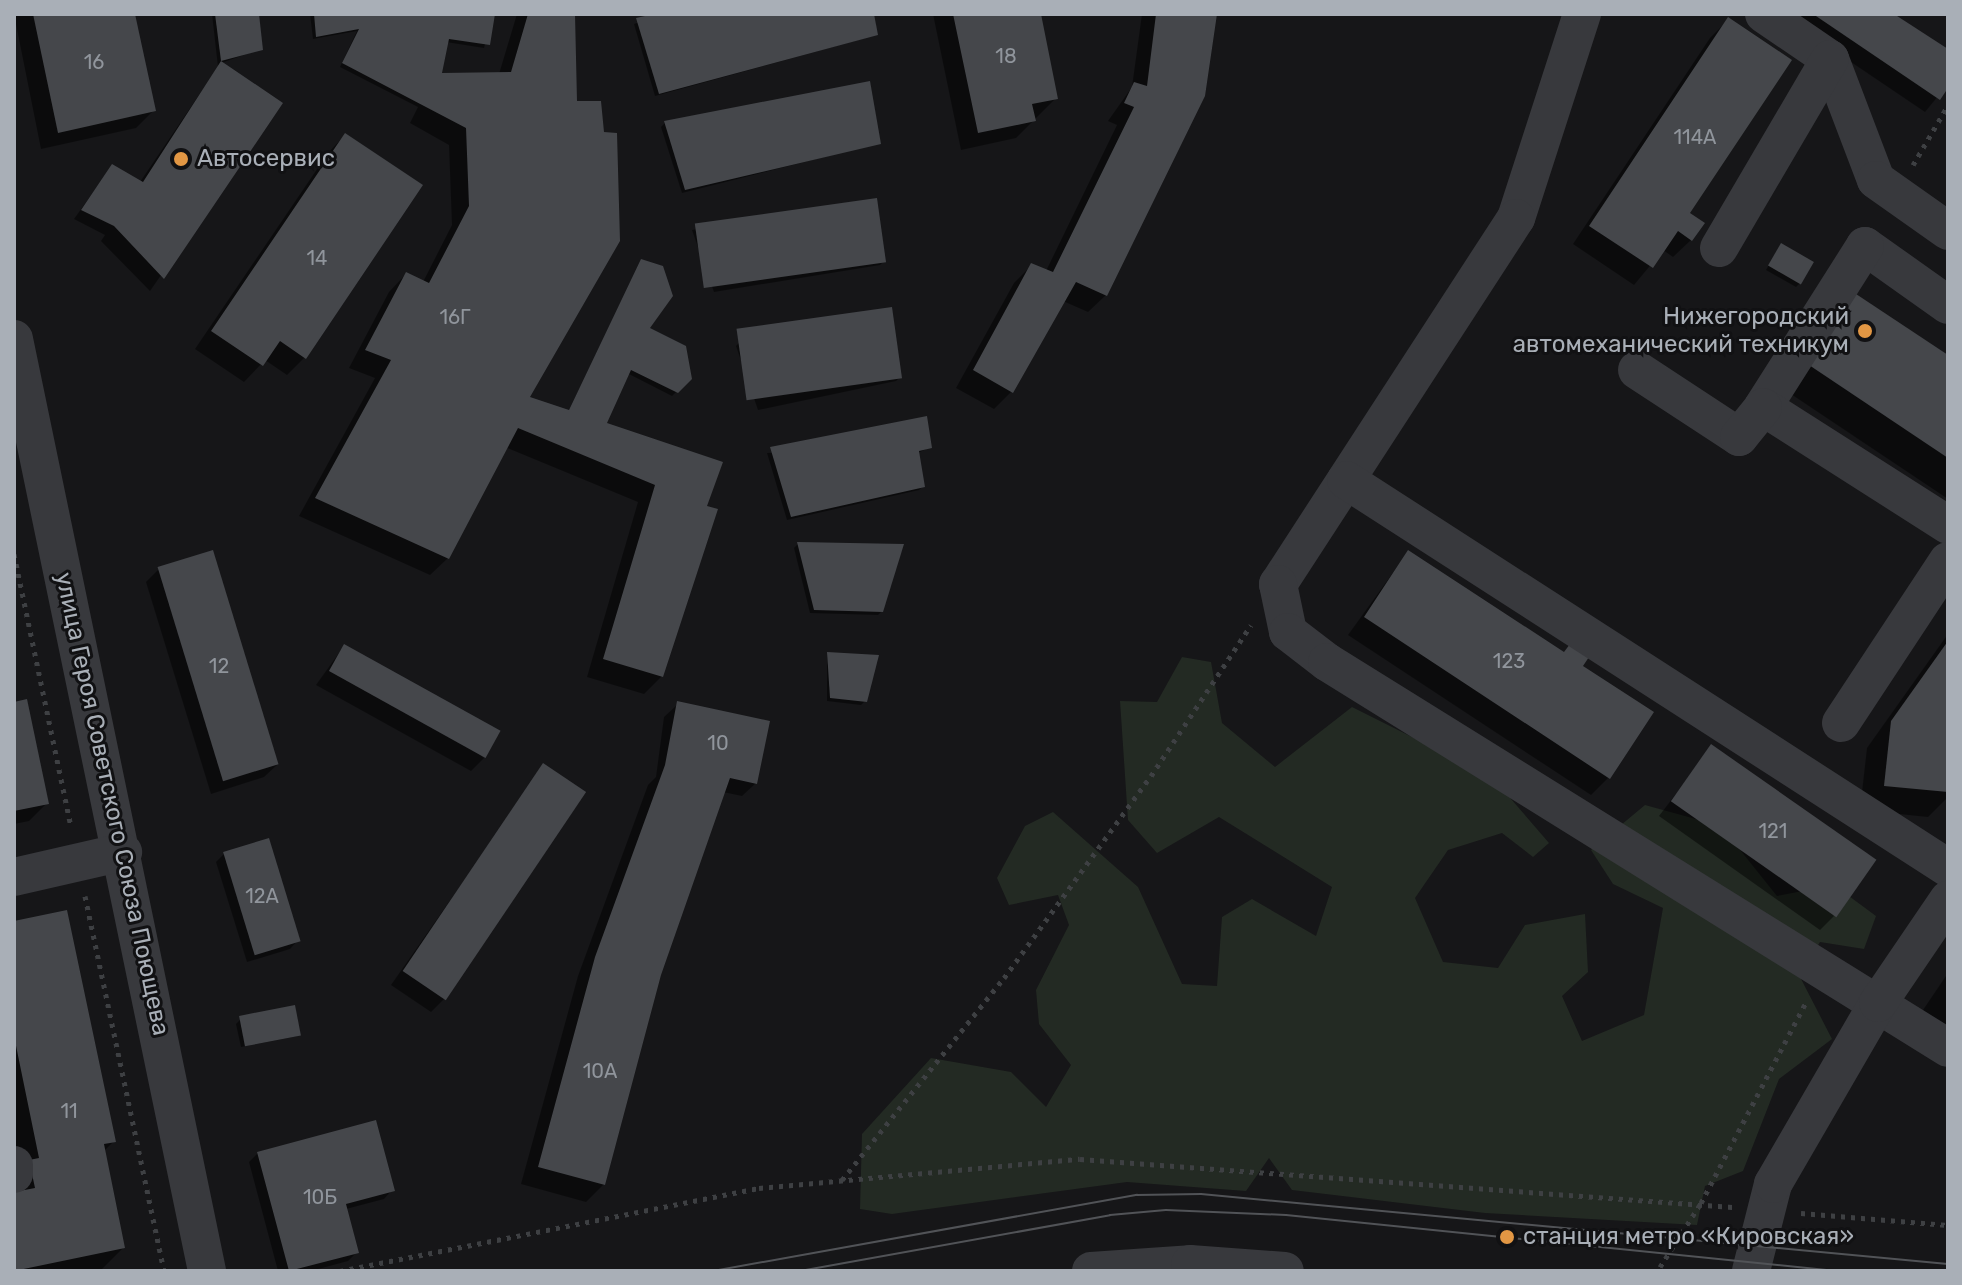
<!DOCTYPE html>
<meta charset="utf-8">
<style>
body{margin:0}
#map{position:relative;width:1962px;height:1285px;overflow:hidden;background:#161618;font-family:Rubik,sans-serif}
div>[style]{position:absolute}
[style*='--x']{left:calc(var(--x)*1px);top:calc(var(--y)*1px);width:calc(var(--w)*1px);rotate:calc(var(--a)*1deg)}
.green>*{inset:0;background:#232a23}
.shadow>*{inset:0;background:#0007}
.building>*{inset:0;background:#45474b;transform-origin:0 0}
.path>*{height:5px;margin-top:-2.5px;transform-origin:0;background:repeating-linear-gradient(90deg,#3e4043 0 4px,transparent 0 10px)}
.minor>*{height:38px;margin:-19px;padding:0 19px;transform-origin:19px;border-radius:19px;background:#38393d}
.tram>*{height:2px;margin:-1px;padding:0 1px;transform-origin:1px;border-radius:1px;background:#515357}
.dots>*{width:22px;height:22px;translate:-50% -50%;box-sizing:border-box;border:4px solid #111113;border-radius:50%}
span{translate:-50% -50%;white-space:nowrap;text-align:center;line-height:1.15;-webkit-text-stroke:6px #111113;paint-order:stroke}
.number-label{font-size:20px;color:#90959c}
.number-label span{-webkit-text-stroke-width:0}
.poi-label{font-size:24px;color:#a9afb7}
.left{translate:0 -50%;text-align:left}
.right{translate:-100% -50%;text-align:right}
.street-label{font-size:24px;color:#a9afb7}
.frame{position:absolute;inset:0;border:16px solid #a9afb7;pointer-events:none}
</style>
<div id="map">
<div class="green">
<div style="clip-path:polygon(1182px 657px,1211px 662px,1222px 723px,1275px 767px,1352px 707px,1492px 777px,1549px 843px,1533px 857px,1502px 833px,1448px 850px,1415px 898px,1443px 962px,1498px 968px,1525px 925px,1585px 914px,1588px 972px,1562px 996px,1582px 1041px,1644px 1015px,1663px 908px,1613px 884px,1591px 850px,1645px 805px,1721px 826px,1777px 896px,1834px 885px,1876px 916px,1864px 949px,1820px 942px,1799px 975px,1832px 1039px,1779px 1079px,1743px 1171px,1705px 1186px,1697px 1225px,1485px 1213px,1292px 1190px,1269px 1158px,1246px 1191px,1127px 1182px,892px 1214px,860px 1209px,862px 1134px,931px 1058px,1011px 1072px,1046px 1107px,1071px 1065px,1039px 1024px,1036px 990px,1069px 925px,1058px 895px,1009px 905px,997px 878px,1025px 826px,1053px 812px,1138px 887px,1182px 984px,1217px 986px,1222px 917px,1252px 899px,1316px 936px,1332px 887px,1219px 817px,1157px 853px,1128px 820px,1120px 701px,1157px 702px)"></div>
</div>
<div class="shadow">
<div style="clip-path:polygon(14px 14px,133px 14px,154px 110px,136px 128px,41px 149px)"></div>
<div style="clip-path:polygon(212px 14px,257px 14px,261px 49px,221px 63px,280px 104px,150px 291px,101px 241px,105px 235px,74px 219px,112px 166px,140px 182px,218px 67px)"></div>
<div style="clip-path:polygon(310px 14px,493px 14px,484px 48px,446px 42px,440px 75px,499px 74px,517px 14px,573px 14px,526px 398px,568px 412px,642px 261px,647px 329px,689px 379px,672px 396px,627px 373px,603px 424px,704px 507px,662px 676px,644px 694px,587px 677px,638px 502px,505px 447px,448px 558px,430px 575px,299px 516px,375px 378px,349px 368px,389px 292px,406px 274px,423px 282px,452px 225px,449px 145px,410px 123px,418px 107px,340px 67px,357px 31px,313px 39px)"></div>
<div style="clip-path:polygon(662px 14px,871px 14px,876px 35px,655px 96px,634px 24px)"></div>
<div style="clip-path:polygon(933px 14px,1039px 14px,1056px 98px,1016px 138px,961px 150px)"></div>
<div style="clip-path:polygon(1142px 14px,1215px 14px,1106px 295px,1088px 312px,1063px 301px,1011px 392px,994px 409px,956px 388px,1014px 283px,1032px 265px,1046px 271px,1117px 125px,1108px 121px,1132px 87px)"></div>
<div style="clip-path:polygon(1780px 14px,1891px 14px,1948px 52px,1948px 84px,1925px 112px)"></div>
<div style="clip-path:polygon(1728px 20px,1687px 214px,1691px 240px,1673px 257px,1663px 250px,1634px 285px,1573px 244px,1710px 38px)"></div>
<div style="clip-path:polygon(665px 123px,879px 143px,682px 193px,661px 127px)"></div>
<div style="clip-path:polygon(345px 135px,305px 357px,287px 375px,265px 360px,244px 382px,195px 349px,328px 153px)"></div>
<div style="clip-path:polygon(876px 200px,884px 261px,880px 265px,714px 292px,692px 230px)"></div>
<div style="clip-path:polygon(1778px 250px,1800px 283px,1796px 287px,1766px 270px)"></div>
<div style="clip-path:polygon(890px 309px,900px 377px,896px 381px,758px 410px,736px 346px,740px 342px)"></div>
<div style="clip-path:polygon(1829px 319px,1948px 358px,1948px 499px,1782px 388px)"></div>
<div style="clip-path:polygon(930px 447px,918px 453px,923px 486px,919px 490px,787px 520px,767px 453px)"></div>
<div style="clip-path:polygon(798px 544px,882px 611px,878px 615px,810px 613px,794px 548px)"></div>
<div style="clip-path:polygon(1408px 552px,1581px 666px,1608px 778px,1591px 795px,1348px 635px)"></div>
<div style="clip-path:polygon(159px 569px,278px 764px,264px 777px,211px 794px,146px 582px)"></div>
<div style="clip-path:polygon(1948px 634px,1948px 797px,1928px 817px,1860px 810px,1867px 748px)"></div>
<div style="clip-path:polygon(344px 646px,484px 758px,471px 771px,316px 685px)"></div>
<div style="clip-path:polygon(827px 654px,865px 701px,861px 705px,827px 701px)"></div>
<div style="clip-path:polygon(14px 704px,47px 803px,29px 821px,14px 824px)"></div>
<div style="clip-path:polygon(678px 704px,756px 783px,742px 796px,723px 792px,659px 974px,604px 1184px,586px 1202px,521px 1184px,578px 976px,648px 785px,656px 777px,664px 717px)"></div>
<div style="clip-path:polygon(1712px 747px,1834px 916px,1820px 930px,1659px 816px)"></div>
<div style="clip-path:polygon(544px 766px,444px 999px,431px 1012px,391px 985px)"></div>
<div style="clip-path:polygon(225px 853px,298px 940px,290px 949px,247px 962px,216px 862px)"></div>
<div style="clip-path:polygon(14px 924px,114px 1141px,103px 1152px,123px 1248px,100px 1271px,14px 1271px)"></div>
<div style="clip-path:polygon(1948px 973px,1948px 1046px,1923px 1010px)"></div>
<div style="clip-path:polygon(293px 1008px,299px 1035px,298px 1036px,241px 1047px,236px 1024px,240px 1020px)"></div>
<div style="clip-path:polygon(258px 1153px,392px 1190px,384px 1199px,346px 1209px,357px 1252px,348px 1261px,311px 1271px,278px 1271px,249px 1162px)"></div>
</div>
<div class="building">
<div style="clip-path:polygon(33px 14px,135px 14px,156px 111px,58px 133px)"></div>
<div style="clip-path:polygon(215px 14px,259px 14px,263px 50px,221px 61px)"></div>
<div style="clip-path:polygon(314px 14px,495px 14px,490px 45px,449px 39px,442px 73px,511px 72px,528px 14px,575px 14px,577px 101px,601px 101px,604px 132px,617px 133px,620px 241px,530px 397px,569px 410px,641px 259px,663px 266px,673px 296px,650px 328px,686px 346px,692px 379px,678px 393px,631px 370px,607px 423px,723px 462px,707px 506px,718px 509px,663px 677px,603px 659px,655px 485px,518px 428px,449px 559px,315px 498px,391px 360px,365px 350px,406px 272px,429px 283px,469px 206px,466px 128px,342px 63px,359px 29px,316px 37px)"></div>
<div style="clip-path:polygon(654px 14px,874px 14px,878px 35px,659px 94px,636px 18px)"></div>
<div style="clip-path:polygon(953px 14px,1041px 14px,1058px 99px,1032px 104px,1036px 121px,978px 133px)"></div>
<div style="clip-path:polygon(1156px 14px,1217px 14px,1205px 96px,1107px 296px,1076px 282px,1013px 393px,973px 370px,1031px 263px,1053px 272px,1134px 107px,1124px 103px,1134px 82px,1147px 86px)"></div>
<div style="clip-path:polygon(1813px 14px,1894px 14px,1948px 49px,1948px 88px,1940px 100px)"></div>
<div style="clip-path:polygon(1728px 17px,1792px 60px,1690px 213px,1705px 223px,1692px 241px,1678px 231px,1653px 268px,1589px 226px)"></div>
<div style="clip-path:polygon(221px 61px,283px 103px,164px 279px,114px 226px,81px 210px,112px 164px,143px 182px)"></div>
<div style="clip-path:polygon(870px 81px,881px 144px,685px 190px,664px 121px)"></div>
<div style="clip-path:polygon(345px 133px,423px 185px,306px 359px,280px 341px,263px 366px,211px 331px)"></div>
<div style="left:877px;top:198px;width:65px;height:184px;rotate:82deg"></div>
<div style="left:1781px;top:243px;width:38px;height:26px;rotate:30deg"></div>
<div style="clip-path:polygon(1853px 292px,1948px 355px,1948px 458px,1806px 363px)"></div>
<div style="left:892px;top:307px;width:72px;height:157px;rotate:82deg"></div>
<div style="clip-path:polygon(927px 416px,932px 448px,919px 451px,925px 487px,791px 517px,770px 447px)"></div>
<div style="clip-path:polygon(797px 542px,904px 544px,883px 612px,814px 610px)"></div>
<div style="left:213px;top:550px;width:224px;height:58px;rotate:73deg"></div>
<div style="clip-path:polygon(1408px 550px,1564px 652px,1570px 644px,1589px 657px,1583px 666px,1654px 712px,1610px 779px,1364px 617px)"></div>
<div style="clip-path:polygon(1948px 641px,1948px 792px,1884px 786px,1891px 721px)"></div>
<div style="left:344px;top:644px;width:179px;height:31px;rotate:29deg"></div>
<div style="clip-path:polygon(827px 652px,879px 655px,867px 702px,830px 698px)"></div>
<div style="clip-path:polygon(27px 699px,49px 804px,14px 811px,14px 702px)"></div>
<div style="clip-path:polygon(677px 701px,770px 721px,757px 784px,730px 778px,661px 975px,605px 1185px,538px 1167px,595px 957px,665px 765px)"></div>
<div style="left:1711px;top:744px;width:202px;height:70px;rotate:35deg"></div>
<div style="left:543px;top:763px;width:52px;height:251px;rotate:34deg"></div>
<div style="left:269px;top:838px;width:108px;height:48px;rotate:73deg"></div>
<div style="clip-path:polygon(67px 910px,116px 1142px,104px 1144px,125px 1248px,14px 1271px,14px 1192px,35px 1188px,29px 1160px,39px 1158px,14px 1036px,14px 921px)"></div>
<div style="left:295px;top:1005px;width:31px;height:57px;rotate:79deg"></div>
<div style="clip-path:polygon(376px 1120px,395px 1191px,346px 1204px,359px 1253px,289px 1271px,257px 1152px)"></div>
</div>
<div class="path">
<div style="--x:1913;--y:165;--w:69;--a:-59.7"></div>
<div style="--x:14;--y:554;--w:279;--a:78.2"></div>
<div style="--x:85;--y:896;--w:383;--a:78.1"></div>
<div style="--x:842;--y:1180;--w:259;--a:-51.3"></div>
<div style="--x:1004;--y:978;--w:250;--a:-54"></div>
<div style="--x:1151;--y:776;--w:181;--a:-56.5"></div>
<div style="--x:1801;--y:1213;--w:147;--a:4.7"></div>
<div style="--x:1660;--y:1267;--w:76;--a:-57.4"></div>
<div style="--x:1701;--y:1203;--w:227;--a:-62.4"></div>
<div style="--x:340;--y:1271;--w:427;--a:-11.2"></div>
<div style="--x:759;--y:1188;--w:322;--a:-5.2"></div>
<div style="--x:1080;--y:1159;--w:654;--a:4.21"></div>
</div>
<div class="minor">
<div style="--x:1582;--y:14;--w:214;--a:107.9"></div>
<div style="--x:1516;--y:218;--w:437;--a:123"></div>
<div style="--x:1278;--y:584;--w:49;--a:78.2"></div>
<div style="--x:1288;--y:632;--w:49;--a:37.6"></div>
<div style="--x:1327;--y:662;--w:731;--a:31.86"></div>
<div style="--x:1764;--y:14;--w:80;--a:34.3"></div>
<div style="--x:1830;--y:59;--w:129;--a:69.2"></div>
<div style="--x:1876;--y:180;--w:88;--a:35.3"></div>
<div style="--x:1719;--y:248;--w:219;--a:-59.6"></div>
<div style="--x:1948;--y:305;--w:102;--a:-144.6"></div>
<div style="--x:1865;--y:246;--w:191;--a:122.4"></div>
<div style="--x:1763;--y:407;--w:219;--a:32.5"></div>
<div style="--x:14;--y:339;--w:952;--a:78.3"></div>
<div style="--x:1637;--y:370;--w:122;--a:33.3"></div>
<div style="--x:1739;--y:437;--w:38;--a:-51"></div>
<div style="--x:1346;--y:480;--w:716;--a:32.8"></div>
<div style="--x:1841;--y:723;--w:194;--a:-56.6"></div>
<div style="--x:14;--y:877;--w:112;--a:-12.9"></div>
<div style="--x:14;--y:1165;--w:9;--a:90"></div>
<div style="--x:1091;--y:1271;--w:99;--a:-4"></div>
<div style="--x:1190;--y:1264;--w:95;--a:4.2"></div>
<div style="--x:1751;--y:1271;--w:90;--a:-75.8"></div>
<div style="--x:1773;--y:1184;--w:209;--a:-59.9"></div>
<div style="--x:1878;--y:1003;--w:125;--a:-55.8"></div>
</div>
<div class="tram">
<div style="--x:713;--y:1271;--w:431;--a:-10.2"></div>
<div style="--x:1137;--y:1195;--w:64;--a:-0.9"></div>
<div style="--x:1201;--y:1194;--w:750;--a:5.35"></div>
<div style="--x:800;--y:1271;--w:315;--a:-10.2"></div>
<div style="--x:1110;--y:1215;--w:56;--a:-5.1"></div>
<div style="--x:1166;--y:1210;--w:120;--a:2.4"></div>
<div style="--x:1286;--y:1215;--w:553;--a:5.81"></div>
</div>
<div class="dots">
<div style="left:181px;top:159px;background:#e29744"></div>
<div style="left:1865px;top:331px;background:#e29744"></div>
<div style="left:1507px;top:1237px;background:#e29744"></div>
</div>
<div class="number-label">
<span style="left:1006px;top:56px">18</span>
<span style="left:94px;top:62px">16</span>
<span style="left:1695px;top:137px">114А</span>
<span style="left:317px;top:258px">14</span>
<span style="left:455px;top:317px">16Г</span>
<span style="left:1509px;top:661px">123</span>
<span style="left:219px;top:666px">12</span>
<span style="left:718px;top:743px">10</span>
<span style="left:1773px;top:831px">121</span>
<span style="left:262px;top:896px">12А</span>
<span style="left:600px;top:1071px">10А</span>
<span style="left:69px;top:1111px">11</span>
<span style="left:320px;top:1197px">10Б</span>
</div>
<div class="poi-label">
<span class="left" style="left:197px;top:159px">Автосервис</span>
<span class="right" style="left:1849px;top:331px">Нижегородский<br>автомеханический техникум</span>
<span class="left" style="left:1523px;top:1237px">станция метро «Кировская»</span>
</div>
<div class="street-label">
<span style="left:112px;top:804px;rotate:78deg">улица Героя Советского Союза Поющева</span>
</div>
<div class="frame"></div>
</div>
